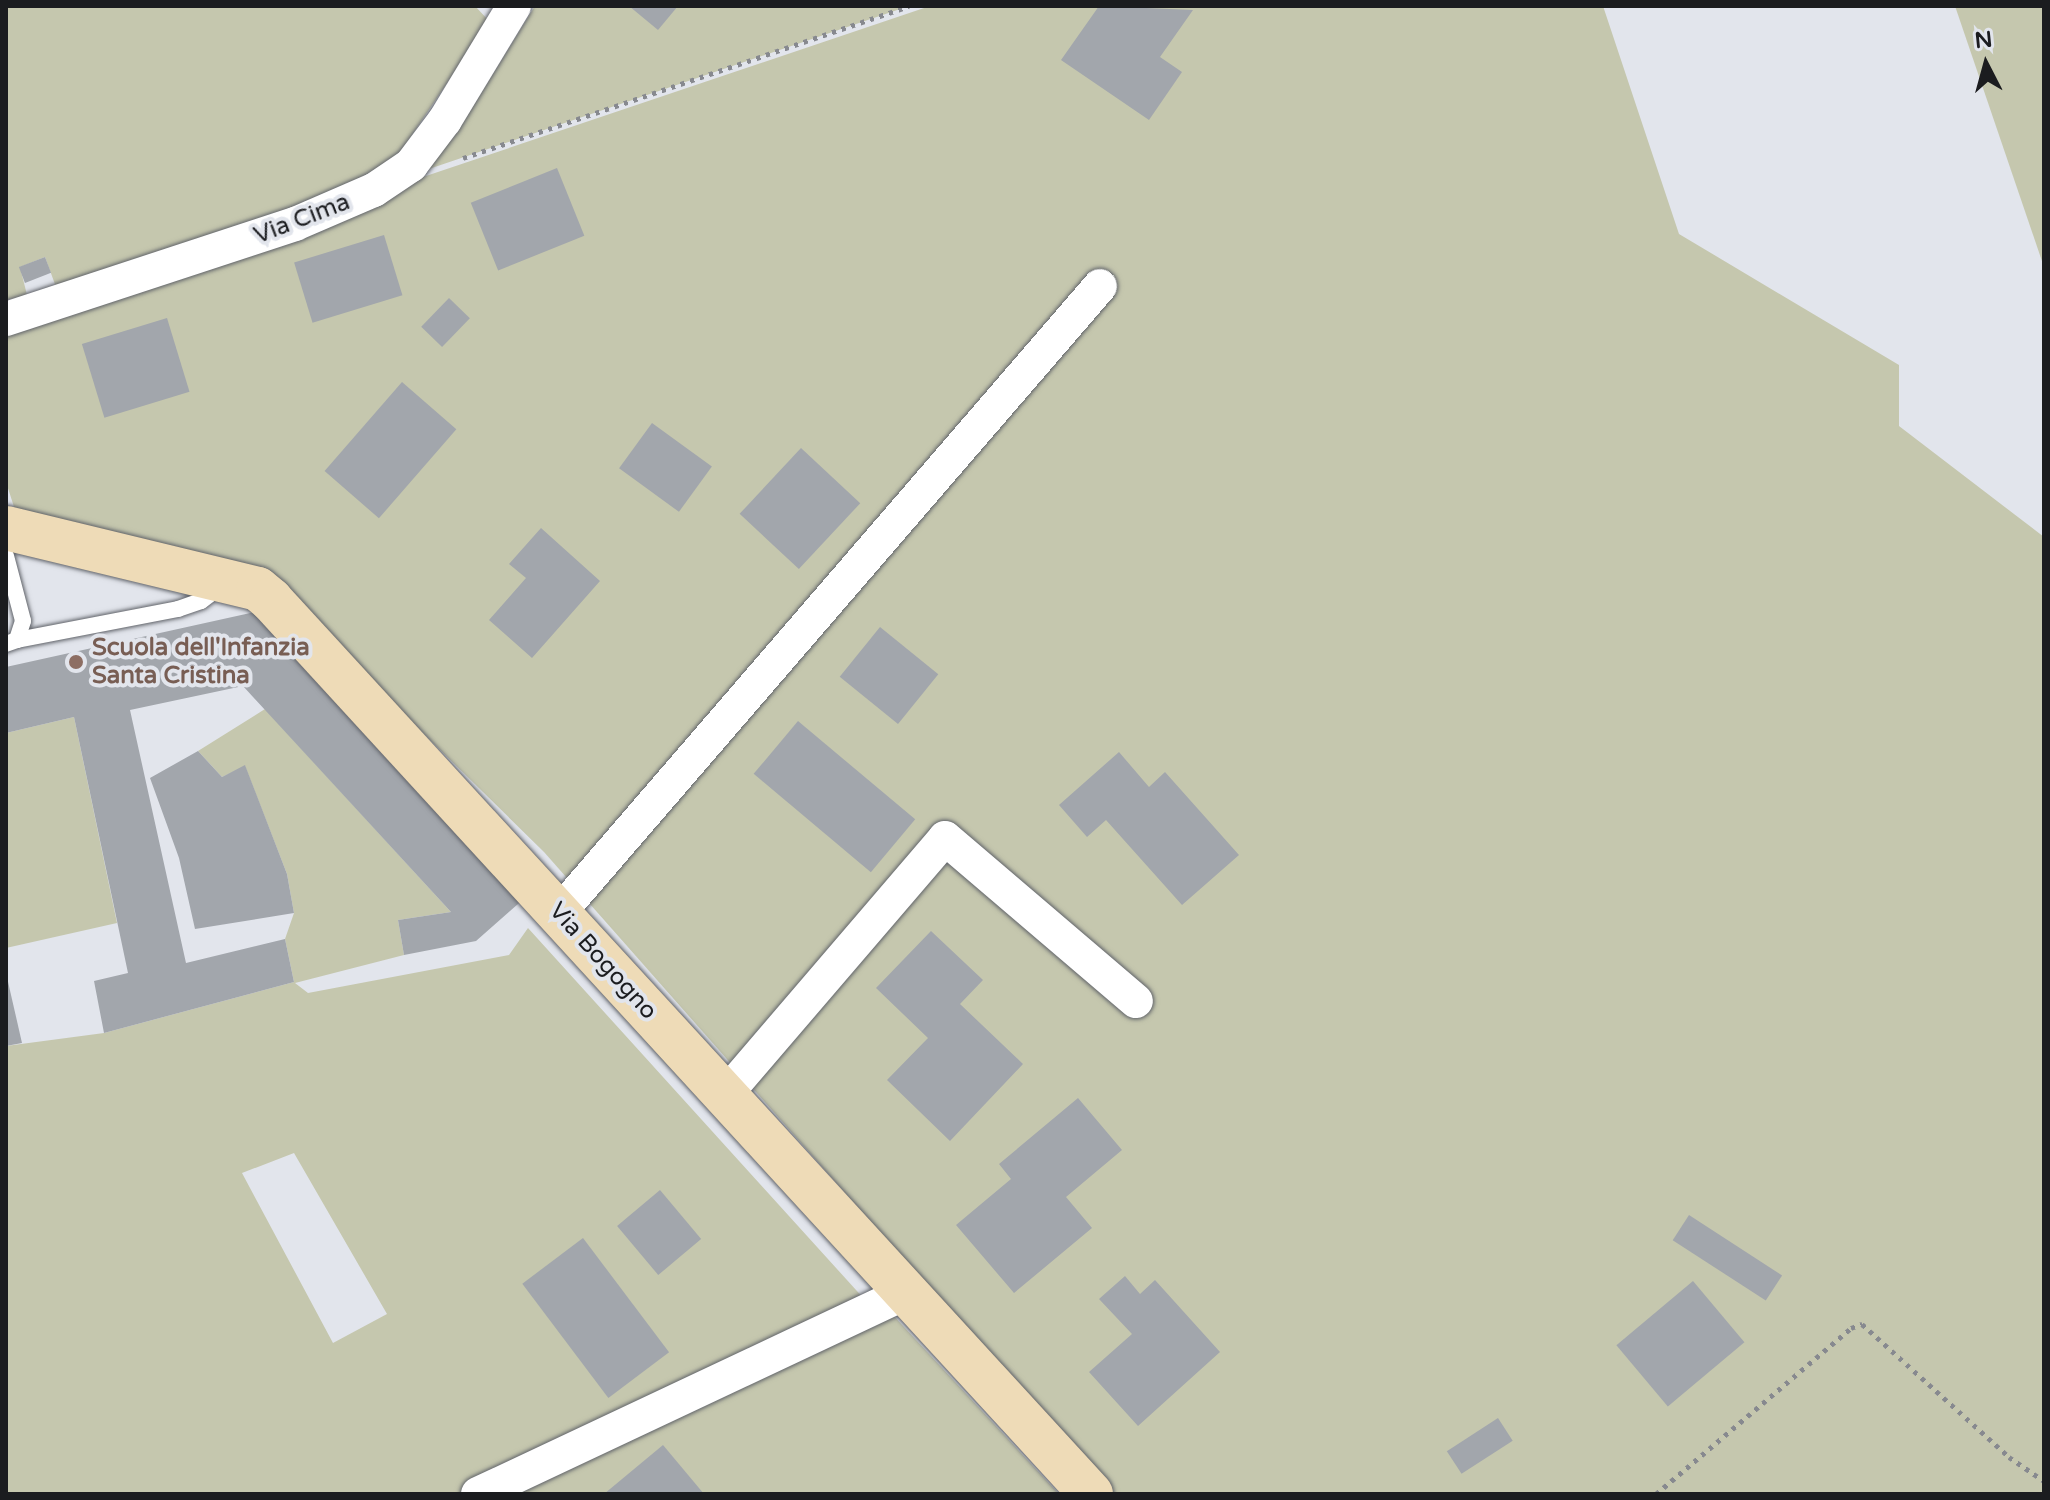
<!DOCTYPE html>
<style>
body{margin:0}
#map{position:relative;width:2050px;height:1500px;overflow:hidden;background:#e2e5ec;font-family:"Varela Round",sans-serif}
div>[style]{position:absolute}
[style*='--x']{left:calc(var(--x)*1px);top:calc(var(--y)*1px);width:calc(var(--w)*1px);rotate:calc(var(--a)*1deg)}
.green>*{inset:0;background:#c5c7ae}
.building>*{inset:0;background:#a2a6ac;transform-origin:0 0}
.path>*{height:5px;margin-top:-2.5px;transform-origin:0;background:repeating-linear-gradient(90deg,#87898f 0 4px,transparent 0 10px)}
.roads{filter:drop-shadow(0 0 2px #606369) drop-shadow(0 0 2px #606369)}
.lane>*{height:16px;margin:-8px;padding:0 8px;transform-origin:8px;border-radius:8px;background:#fff}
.street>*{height:34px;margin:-17px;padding:0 17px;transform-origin:17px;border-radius:17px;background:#fff}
.secondary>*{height:44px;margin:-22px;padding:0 22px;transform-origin:22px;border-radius:22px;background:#eedbb7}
.dots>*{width:22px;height:22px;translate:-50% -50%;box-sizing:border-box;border:4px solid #e2e5ec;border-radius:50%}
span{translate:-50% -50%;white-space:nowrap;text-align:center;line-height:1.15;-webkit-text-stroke:8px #e2e5ec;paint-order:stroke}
.street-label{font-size:24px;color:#1b1c1f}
.education-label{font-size:24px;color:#785e54;font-weight:700}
.left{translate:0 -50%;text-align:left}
.frame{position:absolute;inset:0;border:8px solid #1b1c1f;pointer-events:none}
.north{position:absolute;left:1946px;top:24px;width:80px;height:80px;-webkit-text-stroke:6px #e2e5ec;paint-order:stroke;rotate:354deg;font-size:22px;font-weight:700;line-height:32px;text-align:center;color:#1b1c1f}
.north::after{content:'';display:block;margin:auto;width:28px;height:36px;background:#1b1c1f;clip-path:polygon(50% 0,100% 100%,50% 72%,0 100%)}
</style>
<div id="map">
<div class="green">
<div style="clip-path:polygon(6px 6px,475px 6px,489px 21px,399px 154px,377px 171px,320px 198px,56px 287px,45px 257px,20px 267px,27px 295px,6px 300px)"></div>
<div style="clip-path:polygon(535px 6px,909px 6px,420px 172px,459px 129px)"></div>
<div style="clip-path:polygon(930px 6px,1603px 6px,1679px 234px,1899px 365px,1899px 426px,2044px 537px,2044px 1494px,1111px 1494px,544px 852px,257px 570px,15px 510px,6px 482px,6px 334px,420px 178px)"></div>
<div style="clip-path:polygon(1955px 6px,2044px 6px,2044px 267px)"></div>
<div style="clip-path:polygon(evenodd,265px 709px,451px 912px,398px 920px,404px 955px,295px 983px,308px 993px,509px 955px,528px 928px,866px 1301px,891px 1313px,1059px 1494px,6px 1494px,6px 1046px,104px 1033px,294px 982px,285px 939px,294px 913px,287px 874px,245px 766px,222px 777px,198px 751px,265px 709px,294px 1153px,387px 1314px,333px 1343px,242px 1173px,294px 1153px)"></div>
<div style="clip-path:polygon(74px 717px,117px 923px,6px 948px,6px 733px)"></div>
</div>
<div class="building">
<div style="clip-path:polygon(629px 6px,678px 6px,658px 30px)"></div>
<div style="clip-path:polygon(1099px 6px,1193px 10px,1160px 57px,1182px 72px,1149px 120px,1061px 60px)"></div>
<div style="left:557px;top:168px;width:73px;height:93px;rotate:68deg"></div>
<div style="left:384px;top:235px;width:63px;height:94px;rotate:73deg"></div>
<div style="left:45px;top:257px;width:17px;height:28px;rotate:69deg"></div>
<div style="left:449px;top:298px;width:29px;height:40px;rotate:44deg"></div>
<div style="left:167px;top:318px;width:77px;height:89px;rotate:73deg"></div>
<div style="left:402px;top:382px;width:72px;height:118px;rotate:41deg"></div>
<div style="left:652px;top:423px;width:74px;height:56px;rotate:36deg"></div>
<div style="left:801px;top:448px;width:81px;height:90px;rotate:43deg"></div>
<div style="clip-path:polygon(541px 528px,600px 581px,532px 658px,489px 620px,526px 578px,509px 564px)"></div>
<div style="clip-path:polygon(268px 609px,526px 897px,476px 941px,404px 955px,398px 920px,451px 912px,243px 686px,130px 710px,186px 963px,285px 939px,294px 982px,104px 1033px,94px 981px,128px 973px,74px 717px,6px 733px,6px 667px)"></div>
<div style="left:880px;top:627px;width:75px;height:64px;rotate:39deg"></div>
<div style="left:798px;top:721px;width:153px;height:69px;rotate:40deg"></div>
<div style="clip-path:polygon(198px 751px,222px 777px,245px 765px,287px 874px,294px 913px,195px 929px,179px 858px,150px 778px)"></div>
<div style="clip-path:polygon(1119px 752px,1149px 787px,1165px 772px,1239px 855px,1182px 905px,1106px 820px,1087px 837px,1059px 805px)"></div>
<div style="clip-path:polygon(931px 931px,983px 980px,960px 1004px,1023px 1064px,950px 1141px,887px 1080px,928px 1038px,876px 988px)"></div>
<div style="clip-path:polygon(6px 973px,22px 1043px,6px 1046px)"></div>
<div style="clip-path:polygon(1078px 1098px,1122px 1150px,1066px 1197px,1092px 1228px,1014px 1293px,956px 1225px,1011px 1179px,999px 1164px)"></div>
<div style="left:660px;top:1190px;width:64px;height:56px;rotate:50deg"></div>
<div style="left:1689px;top:1215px;width:111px;height:30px;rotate:33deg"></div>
<div style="left:583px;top:1238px;width:143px;height:76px;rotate:53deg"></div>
<div style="clip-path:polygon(1125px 1276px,1140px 1294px,1155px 1280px,1220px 1352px,1138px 1426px,1089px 1372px,1132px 1334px,1099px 1299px)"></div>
<div style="left:1693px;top:1281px;width:80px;height:100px;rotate:50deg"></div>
<div style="left:1498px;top:1418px;width:27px;height:61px;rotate:57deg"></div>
<div style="clip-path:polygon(663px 1445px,704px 1494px,604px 1494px)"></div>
</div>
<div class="path">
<div style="--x:463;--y:158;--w:471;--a:-18.8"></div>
<div style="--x:1656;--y:1494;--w:256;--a:-40.4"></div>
<div style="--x:1851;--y:1328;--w:12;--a:-20"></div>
<div style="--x:1862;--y:1324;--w:198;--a:42.1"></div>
<div style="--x:2009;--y:1457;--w:42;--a:34.4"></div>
</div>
<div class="roads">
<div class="lane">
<div style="--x:6;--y:556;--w:67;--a:75.3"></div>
<div style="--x:23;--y:621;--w:20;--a:108"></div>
<div style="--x:17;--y:640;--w:12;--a:160"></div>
<div style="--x:17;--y:640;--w:164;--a:-10.9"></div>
<div style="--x:178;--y:609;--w:24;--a:-19"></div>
<div style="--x:201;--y:601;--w:26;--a:-37"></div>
</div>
<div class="street">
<div style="--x:6;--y:319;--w:304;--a:-18.2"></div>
<div style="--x:295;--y:224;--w:86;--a:-23.3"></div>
<div style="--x:374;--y:190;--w:45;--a:-34"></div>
<div style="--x:411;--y:165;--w:56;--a:-52.9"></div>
<div style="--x:445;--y:120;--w:133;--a:-58.8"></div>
<div style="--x:559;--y:913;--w:828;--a:-49.21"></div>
<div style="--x:725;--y:1095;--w:338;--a:-49.4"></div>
<div style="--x:945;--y:838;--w:251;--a:40.5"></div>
<div style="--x:478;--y:1494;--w:474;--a:-25.2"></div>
</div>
<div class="secondary">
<div style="--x:6;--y:528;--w:259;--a:13.6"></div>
<div style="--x:258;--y:589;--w:17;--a:40"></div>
<div style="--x:271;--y:600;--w:1213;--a:47.47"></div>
</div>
</div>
<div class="dots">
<div style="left:76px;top:662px;background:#8d6e63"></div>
</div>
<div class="street-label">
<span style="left:302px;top:219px;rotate:-21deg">Via Cima</span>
<span style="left:603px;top:961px;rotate:48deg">Via Bogogno</span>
</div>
<div class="education-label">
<span class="left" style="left:92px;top:662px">Scuola dell'Infanzia<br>Santa Cristina</span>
</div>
<div class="frame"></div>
<div class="north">N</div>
</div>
